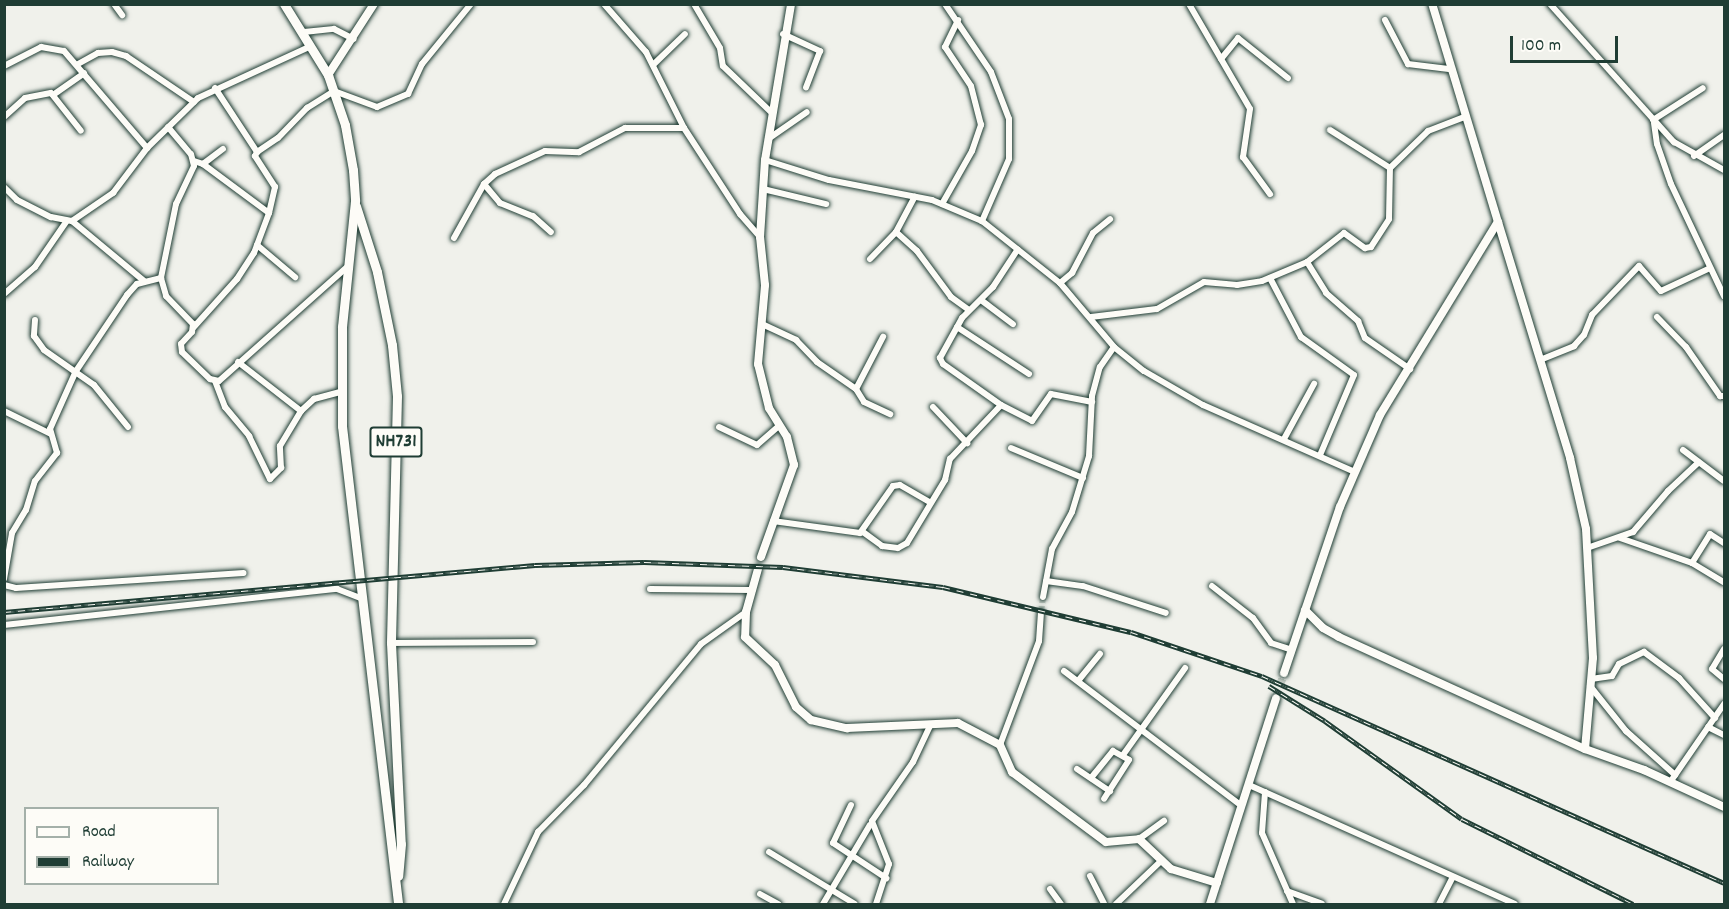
<!DOCTYPE html>
<style>
body{margin:0}
#map{position:relative;width:1729px;height:909px;overflow:hidden;background:#f0f1eb;font-family:Dekko,sans-serif}
div>[style]{position:absolute}
[style*='--x']{left:calc(var(--x)*1px);top:calc(var(--y)*1px);width:calc(var(--w)*1px);rotate:calc(var(--a)*1deg)}
.minor-tunnel>*{height:6px;margin-top:-3px;transform-origin:0;background:repeating-linear-gradient(90deg,#c6cdc6 0 6px,transparent 0 9px)}
.secondary-tunnel>*{height:8px;margin-top:-4px;transform-origin:0;background:repeating-linear-gradient(90deg,#c6cdc6 0 8px,transparent 0 12px)}
.roads{filter:drop-shadow(0 0 2px #1f3d34) drop-shadow(0 0 2px #1f3d34)}
.minor>*{height:6px;margin:-3px;padding:0 3px;transform-origin:3px;border-radius:3px;background:#fdfcf7}
.tertiary>*{height:8px;margin:-4px;padding:0 4px;transform-origin:4px;border-radius:4px;background:#fdfcf7}
.secondary>*{height:8px;margin:-4px;padding:0 4px;transform-origin:4px;border-radius:4px;background:#fdfcf7}
.trunk>*{height:9px;margin:-4.5px;padding:0 4.5px;transform-origin:4.5px;border-radius:4.5px;background:#fdfcf7}
.rail>*{height:4.5px;margin-top:-2.25px;transform-origin:0;background:repeating-linear-gradient(90deg,#fdfcf7 0 7px,#1f3d34 0 14px);box-sizing:border-box;border-block:2px solid #1f3d34}
span{translate:-50% -50%;white-space:nowrap;text-align:center;line-height:1.15;-webkit-text-stroke:6px #fdfcf7;paint-order:stroke}
.shield-label span{padding:2px 4px;background:#fdfcf7;border:2px solid;border-radius:4px;-webkit-text-stroke-width:0}
.shield-label{font-size:20px;color:#1f3d34;font-weight:700}
.frame{position:absolute;inset:0;border:6px solid #1f3d34;pointer-events:none}
.legend{position:absolute;left:24px;top:807px;width:195px;height:78px;box-sizing:border-box;background:#fdfcf7;border:2px solid #a4b0a9;margin:0;padding:8px 10px;list-style:none;font-size:18px;color:#1f3d34}
.legend li{display:flex;align-items:center;gap:12px;height:30px}
.legend b{width:30px;border:2px solid #a4b0a9}
.scale{position:absolute;left:1510px;top:36px;width:108px;height:27px;box-sizing:border-box;border:3px solid #1f3d34;border-top:0;padding-left:8px;font-size:18px;line-height:21px;white-space:nowrap;color:#1f3d34;-webkit-text-stroke:4px #fdfcf7;paint-order:stroke}
</style>
<div id="map">
<div class="minor-tunnel">
<div style="--x:1041;--y:612;--w:15;--a:-82"></div>
</div>
<div class="secondary-tunnel">
<div style="--x:1276;--y:698;--w:26;--a:-72"></div>
</div>
<div class="roads">
<div class="minor">
<div style="--x:114;--y:4;--w:14;--a:54"></div>
<div style="--x:604;--y:4;--w:64;--a:48.8"></div>
<div style="--x:646;--y:52;--w:85;--a:63.4"></div>
<div style="--x:684;--y:128;--w:103;--a:56.9"></div>
<div style="--x:740;--y:214;--w:30;--a:49"></div>
<div style="--x:694;--y:4;--w:51;--a:59.4"></div>
<div style="--x:720;--y:48;--w:18;--a:81"></div>
<div style="--x:723;--y:66;--w:68;--a:43.8"></div>
<div style="--x:945;--y:4;--w:82;--a:55.9"></div>
<div style="--x:991;--y:72;--w:50;--a:69"></div>
<div style="--x:1009;--y:119;--w:40;--a:90"></div>
<div style="--x:1009;--y:159;--w:68;--a:113.5"></div>
<div style="--x:1189;--y:4;--w:121;--a:59.8"></div>
<div style="--x:1250;--y:109;--w:49;--a:98.3"></div>
<div style="--x:1243;--y:157;--w:46;--a:53.9"></div>
<div style="--x:1550;--y:4;--w:186;--a:48.1"></div>
<div style="--x:1674;--y:142;--w:57;--a:29.2"></div>
<div style="--x:1385;--y:20;--w:50;--a:62.4"></div>
<div style="--x:1408;--y:64;--w:41;--a:7"></div>
<div style="--x:304;--y:32;--w:30;--a:-6"></div>
<div style="--x:334;--y:29;--w:22;--a:27"></div>
<div style="--x:783;--y:34;--w:41;--a:24.7"></div>
<div style="--x:820;--y:51;--w:39;--a:111"></div>
<div style="--x:1221;--y:59;--w:27;--a:-51"></div>
<div style="--x:1238;--y:38;--w:64;--a:38.7"></div>
<div style="--x:78;--y:64;--w:23;--a:-29"></div>
<div style="--x:98;--y:53;--w:14;--a:-4"></div>
<div style="--x:112;--y:52;--w:15;--a:16"></div>
<div style="--x:126;--y:56;--w:82;--a:34.1"></div>
<div style="--x:654;--y:64;--w:43;--a:-44.1"></div>
<div style="--x:4;--y:66;--w:42;--a:-27.2"></div>
<div style="--x:41;--y:47;--w:23;--a:10"></div>
<div style="--x:64;--y:51;--w:128;--a:49.4"></div>
<div style="--x:215;--y:88;--w:77;--a:56.7"></div>
<div style="--x:53;--y:95;--w:38;--a:-35"></div>
<div style="--x:4;--y:117;--w:28;--a:-42"></div>
<div style="--x:25;--y:98;--w:26;--a:-11"></div>
<div style="--x:51;--y:93;--w:48;--a:51.7"></div>
<div style="--x:1653;--y:120;--w:59;--a:-32.6"></div>
<div style="--x:1654;--y:123;--w:21;--a:82"></div>
<div style="--x:1657;--y:144;--w:42;--a:70.7"></div>
<div style="--x:1671;--y:184;--w:124;--a:64.7"></div>
<div style="--x:168;--y:127;--w:35;--a:50"></div>
<div style="--x:191;--y:154;--w:12;--a:76"></div>
<div style="--x:194;--y:166;--w:42;--a:115.3"></div>
<div style="--x:176;--y:204;--w:76;--a:101.5"></div>
<div style="--x:161;--y:278;--w:19;--a:74"></div>
<div style="--x:166;--y:296;--w:39;--a:46"></div>
<div style="--x:193;--y:324;--w:8;--a:97"></div>
<div style="--x:192;--y:332;--w:16;--a:133"></div>
<div style="--x:181;--y:344;--w:8;--a:83"></div>
<div style="--x:182;--y:352;--w:39;--a:44"></div>
<div style="--x:210;--y:379;--w:9;--a:13"></div>
<div style="--x:219;--y:381;--w:173;--a:-41.7"></div>
<div style="--x:1330;--y:130;--w:71;--a:32.3"></div>
<div style="--x:768;--y:139;--w:47;--a:-34.7"></div>
<div style="--x:1694;--y:156;--w:37;--a:-35"></div>
<div style="--x:765;--y:160;--w:67;--a:17.4"></div>
<div style="--x:829;--y:180;--w:105;--a:11"></div>
<div style="--x:932;--y:200;--w:54;--a:22.8"></div>
<div style="--x:982;--y:221;--w:100;--a:38.5"></div>
<div style="--x:1060;--y:283;--w:84;--a:49.8"></div>
<div style="--x:1114;--y:347;--w:38;--a:39"></div>
<div style="--x:1144;--y:371;--w:68;--a:30"></div>
<div style="--x:1203;--y:405;--w:166;--a:23.8"></div>
<div style="--x:194;--y:161;--w:9;--a:18"></div>
<div style="--x:203;--y:164;--w:82;--a:36.6"></div>
<div style="--x:203;--y:164;--w:25;--a:-37"></div>
<div style="--x:484;--y:184;--w:25;--a:50"></div>
<div style="--x:500;--y:203;--w:35;--a:22"></div>
<div style="--x:533;--y:216;--w:24;--a:42"></div>
<div style="--x:4;--y:187;--w:18;--a:45"></div>
<div style="--x:17;--y:200;--w:38;--a:27"></div>
<div style="--x:51;--y:217;--w:21;--a:11"></div>
<div style="--x:72;--y:221;--w:50;--a:-34.3"></div>
<div style="--x:113;--y:193;--w:56;--a:-52.9"></div>
<div style="--x:147;--y:148;--w:71;--a:-44.4"></div>
<div style="--x:198;--y:98;--w:124;--a:-24.7"></div>
<div style="--x:763;--y:189;--w:65;--a:13.4"></div>
<div style="--x:942;--y:204;--w:61;--a:-60.5"></div>
<div style="--x:972;--y:151;--w:28;--a:-71"></div>
<div style="--x:981;--y:125;--w:40;--a:-104.4"></div>
<div style="--x:971;--y:86;--w:47;--a:-123.7"></div>
<div style="--x:945;--y:47;--w:30;--a:-64"></div>
<div style="--x:72;--y:221;--w:94;--a:39.8"></div>
<div style="--x:896;--y:232;--w:28;--a:42"></div>
<div style="--x:917;--y:251;--w:57;--a:53.5"></div>
<div style="--x:951;--y:297;--w:22;--a:36"></div>
<div style="--x:454;--y:238;--w:62;--a:-60.9"></div>
<div style="--x:484;--y:184;--w:15;--a:-42"></div>
<div style="--x:495;--y:174;--w:55;--a:-24.7"></div>
<div style="--x:545;--y:151;--w:34;--a:2"></div>
<div style="--x:579;--y:152;--w:52;--a:-27.6"></div>
<div style="--x:625;--y:128;--w:59;--a:0"></div>
<div style="--x:257;--y:245;--w:50;--a:40.1"></div>
<div style="--x:870;--y:259;--w:37;--a:-46"></div>
<div style="--x:896;--y:232;--w:40;--a:-62"></div>
<div style="--x:1307;--y:262;--w:36;--a:58"></div>
<div style="--x:1326;--y:293;--w:43;--a:41.2"></div>
<div style="--x:1358;--y:321;--w:18;--a:68"></div>
<div style="--x:1365;--y:338;--w:55;--a:34.6"></div>
<div style="--x:1270;--y:278;--w:67;--a:62.3"></div>
<div style="--x:1301;--y:337;--w:65;--a:35.6"></div>
<div style="--x:1354;--y:375;--w:87;--a:113"></div>
<div style="--x:1060;--y:283;--w:16;--a:-40"></div>
<div style="--x:1072;--y:273;--w:45;--a:-62.3"></div>
<div style="--x:1093;--y:233;--w:22;--a:-39"></div>
<div style="--x:4;--y:294;--w:41;--a:-41.1"></div>
<div style="--x:35;--y:267;--w:55;--a:-55.4"></div>
<div style="--x:981;--y:300;--w:40;--a:37"></div>
<div style="--x:1091;--y:317;--w:66;--a:-6.9"></div>
<div style="--x:1157;--y:309;--w:54;--a:-29.9"></div>
<div style="--x:1204;--y:282;--w:33;--a:5"></div>
<div style="--x:1237;--y:285;--w:25;--a:-9"></div>
<div style="--x:1262;--y:281;--w:49;--a:-22.9"></div>
<div style="--x:1307;--y:262;--w:47;--a:-38.1"></div>
<div style="--x:1344;--y:233;--w:26;--a:36"></div>
<div style="--x:1365;--y:248;--w:6;--a:-9"></div>
<div style="--x:1371;--y:247;--w:33;--a:-57"></div>
<div style="--x:1389;--y:219;--w:51;--a:-88.9"></div>
<div style="--x:1390;--y:168;--w:53;--a:-44.2"></div>
<div style="--x:1428;--y:131;--w:40;--a:-21"></div>
<div style="--x:1657;--y:317;--w:42;--a:46"></div>
<div style="--x:1686;--y:347;--w:60;--a:55.2"></div>
<div style="--x:1720;--y:396;--w:4;--a:0"></div>
<div style="--x:35;--y:320;--w:16;--a:94"></div>
<div style="--x:34;--y:336;--w:17;--a:54"></div>
<div style="--x:44;--y:350;--w:61;--a:35"></div>
<div style="--x:94;--y:385;--w:54;--a:51"></div>
<div style="--x:762;--y:324;--w:38;--a:25"></div>
<div style="--x:796;--y:340;--w:30;--a:46"></div>
<div style="--x:817;--y:362;--w:47;--a:34.7"></div>
<div style="--x:856;--y:389;--w:15;--a:58"></div>
<div style="--x:864;--y:402;--w:29;--a:25"></div>
<div style="--x:957;--y:327;--w:86;--a:33.1"></div>
<div style="--x:193;--y:328;--w:66;--a:-48.1"></div>
<div style="--x:237;--y:279;--w:31;--a:-57"></div>
<div style="--x:254;--y:253;--w:43;--a:-69.4"></div>
<div style="--x:269;--y:213;--w:27;--a:-77"></div>
<div style="--x:275;--y:187;--w:37;--a:-123"></div>
<div style="--x:255;--y:156;--w:4;--a:-63"></div>
<div style="--x:257;--y:152;--w:25;--a:-34"></div>
<div style="--x:278;--y:138;--w:42;--a:-46"></div>
<div style="--x:307;--y:108;--w:32;--a:-32"></div>
<div style="--x:334;--y:91;--w:46;--a:20.4"></div>
<div style="--x:377;--y:107;--w:34;--a:-23"></div>
<div style="--x:408;--y:94;--w:33;--a:-65"></div>
<div style="--x:422;--y:64;--w:77;--a:-50.8"></div>
<div style="--x:1540;--y:360;--w:37;--a:-22"></div>
<div style="--x:1574;--y:346;--w:15;--a:-48"></div>
<div style="--x:1584;--y:335;--w:22;--a:-68"></div>
<div style="--x:1592;--y:315;--w:68;--a:-46.2"></div>
<div style="--x:1639;--y:266;--w:33;--a:49"></div>
<div style="--x:1661;--y:291;--w:54;--a:-25.1"></div>
<div style="--x:238;--y:362;--w:80;--a:37.9"></div>
<div style="--x:215;--y:381;--w:28;--a:69"></div>
<div style="--x:225;--y:407;--w:38;--a:50"></div>
<div style="--x:249;--y:436;--w:48;--a:64"></div>
<div style="--x:270;--y:479;--w:16;--a:-45"></div>
<div style="--x:281;--y:468;--w:22;--a:-93"></div>
<div style="--x:280;--y:446;--w:41;--a:-59"></div>
<div style="--x:301;--y:411;--w:18;--a:-43"></div>
<div style="--x:314;--y:399;--w:27;--a:-15"></div>
<div style="--x:856;--y:389;--w:59;--a:-62.6"></div>
<div style="--x:1001;--y:405;--w:71;--a:-144.7"></div>
<div style="--x:943;--y:364;--w:7;--a:-117"></div>
<div style="--x:940;--y:358;--w:46;--a:-61.2"></div>
<div style="--x:962;--y:318;--w:44;--a:-45"></div>
<div style="--x:993;--y:287;--w:45;--a:-56.7"></div>
<div style="--x:933;--y:407;--w:50;--a:46.6"></div>
<div style="--x:4;--y:411;--w:52;--a:26.1"></div>
<div style="--x:719;--y:427;--w:42;--a:25.3"></div>
<div style="--x:757;--y:445;--w:30;--a:-41"></div>
<div style="--x:1284;--y:439;--w:63;--a:-61.4"></div>
<div style="--x:1011;--y:448;--w:78;--a:22.6"></div>
<div style="--x:1683;--y:450;--w:51;--a:37.1"></div>
<div style="--x:773;--y:521;--w:88;--a:7.9"></div>
<div style="--x:860;--y:533;--w:57;--a:-54.9"></div>
<div style="--x:893;--y:486;--w:7;--a:-8"></div>
<div style="--x:900;--y:485;--w:34;--a:30"></div>
<div style="--x:863;--y:532;--w:24;--a:36"></div>
<div style="--x:882;--y:546;--w:16;--a:7"></div>
<div style="--x:898;--y:548;--w:10;--a:-29"></div>
<div style="--x:907;--y:543;--w:74;--a:-58.9"></div>
<div style="--x:945;--y:480;--w:22;--a:-77"></div>
<div style="--x:950;--y:459;--w:74;--a:-46.6"></div>
<div style="--x:1001;--y:405;--w:35;--a:27"></div>
<div style="--x:1032;--y:421;--w:33;--a:-55"></div>
<div style="--x:1051;--y:394;--w:42;--a:11"></div>
<div style="--x:1620;--y:538;--w:76;--a:19.1"></div>
<div style="--x:1692;--y:563;--w:37;--a:31"></div>
<div style="--x:1587;--y:548;--w:49;--a:-19.2"></div>
<div style="--x:1633;--y:532;--w:54;--a:-49.5"></div>
<div style="--x:1668;--y:491;--w:42;--a:-43.1"></div>
<div style="--x:1692;--y:563;--w:34;--a:-58"></div>
<div style="--x:1710;--y:534;--w:17;--a:33"></div>
<div style="--x:4;--y:579;--w:47;--a:-80.1"></div>
<div style="--x:12;--y:533;--w:27;--a:-59"></div>
<div style="--x:26;--y:510;--w:30;--a:-73"></div>
<div style="--x:35;--y:481;--w:36;--a:-52"></div>
<div style="--x:57;--y:453;--w:25;--a:-106"></div>
<div style="--x:50;--y:429;--w:64;--a:-65.9"></div>
<div style="--x:76;--y:371;--w:92;--a:-56.1"></div>
<div style="--x:127;--y:295;--w:15;--a:-48"></div>
<div style="--x:137;--y:284;--w:25;--a:-14"></div>
<div style="--x:1046;--y:581;--w:37;--a:8"></div>
<div style="--x:1083;--y:586;--w:87;--a:18"></div>
<div style="--x:4;--y:585;--w:12;--a:14"></div>
<div style="--x:16;--y:588;--w:228;--a:-3.8"></div>
<div style="--x:1212;--y:586;--w:52;--a:38"></div>
<div style="--x:1253;--y:618;--w:31;--a:54"></div>
<div style="--x:1271;--y:643;--w:22;--a:18"></div>
<div style="--x:650;--y:589;--w:101;--a:0.6"></div>
<div style="--x:1043;--y:597;--w:49;--a:-79.4"></div>
<div style="--x:1052;--y:549;--w:42;--a:-61.6"></div>
<div style="--x:1072;--y:512;--w:59;--a:-73.1"></div>
<div style="--x:1089;--y:456;--w:60;--a:-87.1"></div>
<div style="--x:1092;--y:396;--w:30;--a:-75"></div>
<div style="--x:1100;--y:367;--w:24;--a:-55"></div>
<div style="--x:4;--y:625;--w:335;--a:-6.2"></div>
<div style="--x:337;--y:589;--w:25;--a:21"></div>
<div style="--x:391;--y:643;--w:142;--a:-0.4"></div>
<div style="--x:1724;--y:649;--w:23;--a:121"></div>
<div style="--x:1712;--y:669;--w:16;--a:40"></div>
<div style="--x:1064;--y:671;--w:223;--a:37.2"></div>
<div style="--x:1591;--y:679;--w:21;--a:-8"></div>
<div style="--x:1612;--y:676;--w:14;--a:-60"></div>
<div style="--x:1619;--y:664;--w:28;--a:-26"></div>
<div style="--x:1644;--y:652;--w:44;--a:36.6"></div>
<div style="--x:1679;--y:678;--w:54;--a:48"></div>
<div style="--x:1078;--y:681;--w:35;--a:-51"></div>
<div style="--x:1590;--y:686;--w:58;--a:51.3"></div>
<div style="--x:1626;--y:731;--w:66;--a:41.9"></div>
<div style="--x:1708;--y:727;--w:18;--a:27"></div>
<div style="--x:1000;--y:745;--w:111;--a:-69.4"></div>
<div style="--x:1039;--y:641;--w:29;--a:-86"></div>
<div style="--x:1123;--y:755;--w:107;--a:-54.5"></div>
<div style="--x:1077;--y:769;--w:40;--a:34"></div>
<div style="--x:1091;--y:778;--w:35;--a:-51"></div>
<div style="--x:1113;--y:751;--w:18;--a:29"></div>
<div style="--x:1129;--y:760;--w:46;--a:122.7"></div>
<div style="--x:1673;--y:778;--w:90;--a:-55.4"></div>
<div style="--x:1249;--y:785;--w:291;--a:24.1"></div>
<div style="--x:1265;--y:792;--w:41;--a:94.2"></div>
<div style="--x:1262;--y:833;--w:77;--a:66.4"></div>
<div style="--x:851;--y:805;--w:42;--a:115.3"></div>
<div style="--x:833;--y:843;--w:64;--a:33.4"></div>
<div style="--x:1139;--y:839;--w:31;--a:-36"></div>
<div style="--x:769;--y:852;--w:100;--a:31.2"></div>
<div style="--x:1090;--y:876;--w:31;--a:63"></div>
<div style="--x:1050;--y:889;--w:19;--a:54"></div>
<div style="--x:1287;--y:891;--w:37;--a:20"></div>
<div style="--x:760;--y:894;--w:21;--a:29"></div>
<div style="--x:504;--y:904;--w:80;--a:-64.7"></div>
<div style="--x:538;--y:832;--w:66;--a:-45.6"></div>
<div style="--x:584;--y:785;--w:183;--a:-50.3"></div>
<div style="--x:701;--y:644;--w:55;--a:-35.4"></div>
<div style="--x:823;--y:904;--w:92;--a:-59.3"></div>
<div style="--x:876;--y:904;--w:42;--a:-72"></div>
<div style="--x:889;--y:864;--w:46;--a:-111.6"></div>
<div style="--x:872;--y:821;--w:72;--a:-55.2"></div>
<div style="--x:913;--y:762;--w:42;--a:-64.7"></div>
<div style="--x:1116;--y:904;--w:62;--a:-43.7"></div>
<div style="--x:1439;--y:904;--w:30;--a:-63"></div>
</div>
<div class="tertiary">
<div style="--x:328;--y:75;--w:85;--a:-57.1"></div>
<div style="--x:1498;--y:222;--w:247;--a:73"></div>
<div style="--x:1570;--y:458;--w:73;--a:77.3"></div>
<div style="--x:1586;--y:529;--w:129;--a:86.9"></div>
<div style="--x:1593;--y:658;--w:91;--a:95"></div>
<div style="--x:761;--y:557;--w:98;--a:-70.3"></div>
<div style="--x:794;--y:465;--w:29;--a:-104"></div>
<div style="--x:787;--y:437;--w:34;--a:-122"></div>
<div style="--x:769;--y:408;--w:45;--a:-104"></div>
<div style="--x:758;--y:364;--w:79;--a:-84.9"></div>
<div style="--x:765;--y:285;--w:48;--a:-95.9"></div>
<div style="--x:760;--y:237;--w:77;--a:-86.3"></div>
<div style="--x:765;--y:160;--w:158;--a:-80.5"></div>
<div style="--x:758;--y:569;--w:45;--a:105.6"></div>
<div style="--x:746;--y:612;--w:25;--a:92"></div>
<div style="--x:745;--y:637;--w:41;--a:43"></div>
<div style="--x:775;--y:665;--w:47;--a:63.4"></div>
<div style="--x:796;--y:707;--w:20;--a:41"></div>
<div style="--x:811;--y:720;--w:37;--a:13"></div>
<div style="--x:847;--y:728;--w:111;--a:-2.6"></div>
<div style="--x:958;--y:723;--w:47;--a:27.6"></div>
<div style="--x:1000;--y:745;--w:30;--a:66"></div>
<div style="--x:1012;--y:772;--w:117;--a:36.7"></div>
<div style="--x:1106;--y:842;--w:33;--a:-5"></div>
<div style="--x:1139;--y:839;--w:44;--a:43.2"></div>
<div style="--x:1171;--y:869;--w:48;--a:16.9"></div>
<div style="--x:1305;--y:610;--w:25;--a:45"></div>
<div style="--x:1323;--y:628;--w:18;--a:29"></div>
<div style="--x:1339;--y:637;--w:270;--a:24.5"></div>
<div style="--x:1585;--y:749;--w:63;--a:19.6"></div>
<div style="--x:1644;--y:770;--w:88;--a:24.8"></div>
</div>
<div class="secondary">
<div style="--x:1284;--y:673;--w:175;--a:-71.4"></div>
<div style="--x:1340;--y:507;--w:100;--a:-66.5"></div>
<div style="--x:1380;--y:415;--w:226;--a:-58.6"></div>
<div style="--x:1498;--y:222;--w:228;--a:-106.8"></div>
<div style="--x:1210;--y:904;--w:216;--a:-72.2"></div>
</div>
<div class="trunk">
<div style="--x:284;--y:4;--w:84;--a:58.2"></div>
<div style="--x:328;--y:75;--w:53;--a:71.2"></div>
<div style="--x:345;--y:125;--w:46;--a:79.9"></div>
<div style="--x:353;--y:170;--w:31;--a:86"></div>
<div style="--x:355;--y:201;--w:127;--a:95.9"></div>
<div style="--x:342;--y:327;--w:99;--a:90"></div>
<div style="--x:342;--y:426;--w:481;--a:83.3"></div>
<div style="--x:356;--y:206;--w:69;--a:72.3"></div>
<div style="--x:377;--y:272;--w:75;--a:78.4"></div>
<div style="--x:392;--y:345;--w:51;--a:84.4"></div>
<div style="--x:397;--y:396;--w:247;--a:91.4"></div>
<div style="--x:391;--y:643;--w:201;--a:87.2"></div>
<div style="--x:401;--y:844;--w:32;--a:95"></div>
</div>
</div>
<div class="rail">
<div style="--x:4;--y:612;--w:533;--a:-5.06"></div>
<div style="--x:535;--y:565;--w:109;--a:-1.6"></div>
<div style="--x:644;--y:562;--w:139;--a:2.1"></div>
<div style="--x:783;--y:567;--w:161;--a:7.1"></div>
<div style="--x:943;--y:587;--w:193;--a:13.5"></div>
<div style="--x:1131;--y:632;--w:138;--a:18.6"></div>
<div style="--x:1262;--y:676;--w:506;--a:24.13"></div>
<div style="--x:1269;--y:686;--w:66;--a:32"></div>
<div style="--x:1325;--y:721;--w:168;--a:35.6"></div>
<div style="--x:1462;--y:819;--w:191;--a:26.4"></div>
</div>
<div class="shield-label">
<span style="left:396px;top:442px">NH731</span>
</div>
<div class="frame"></div>
<ul class="legend">
<li><b style="height:8px;background:#fdfcf7"></b>Road</li>
<li><b style="height:8px;background:#1f3d34"></b>Railway</li>
</ul>
<div class="scale">100 m</div>
</div>
